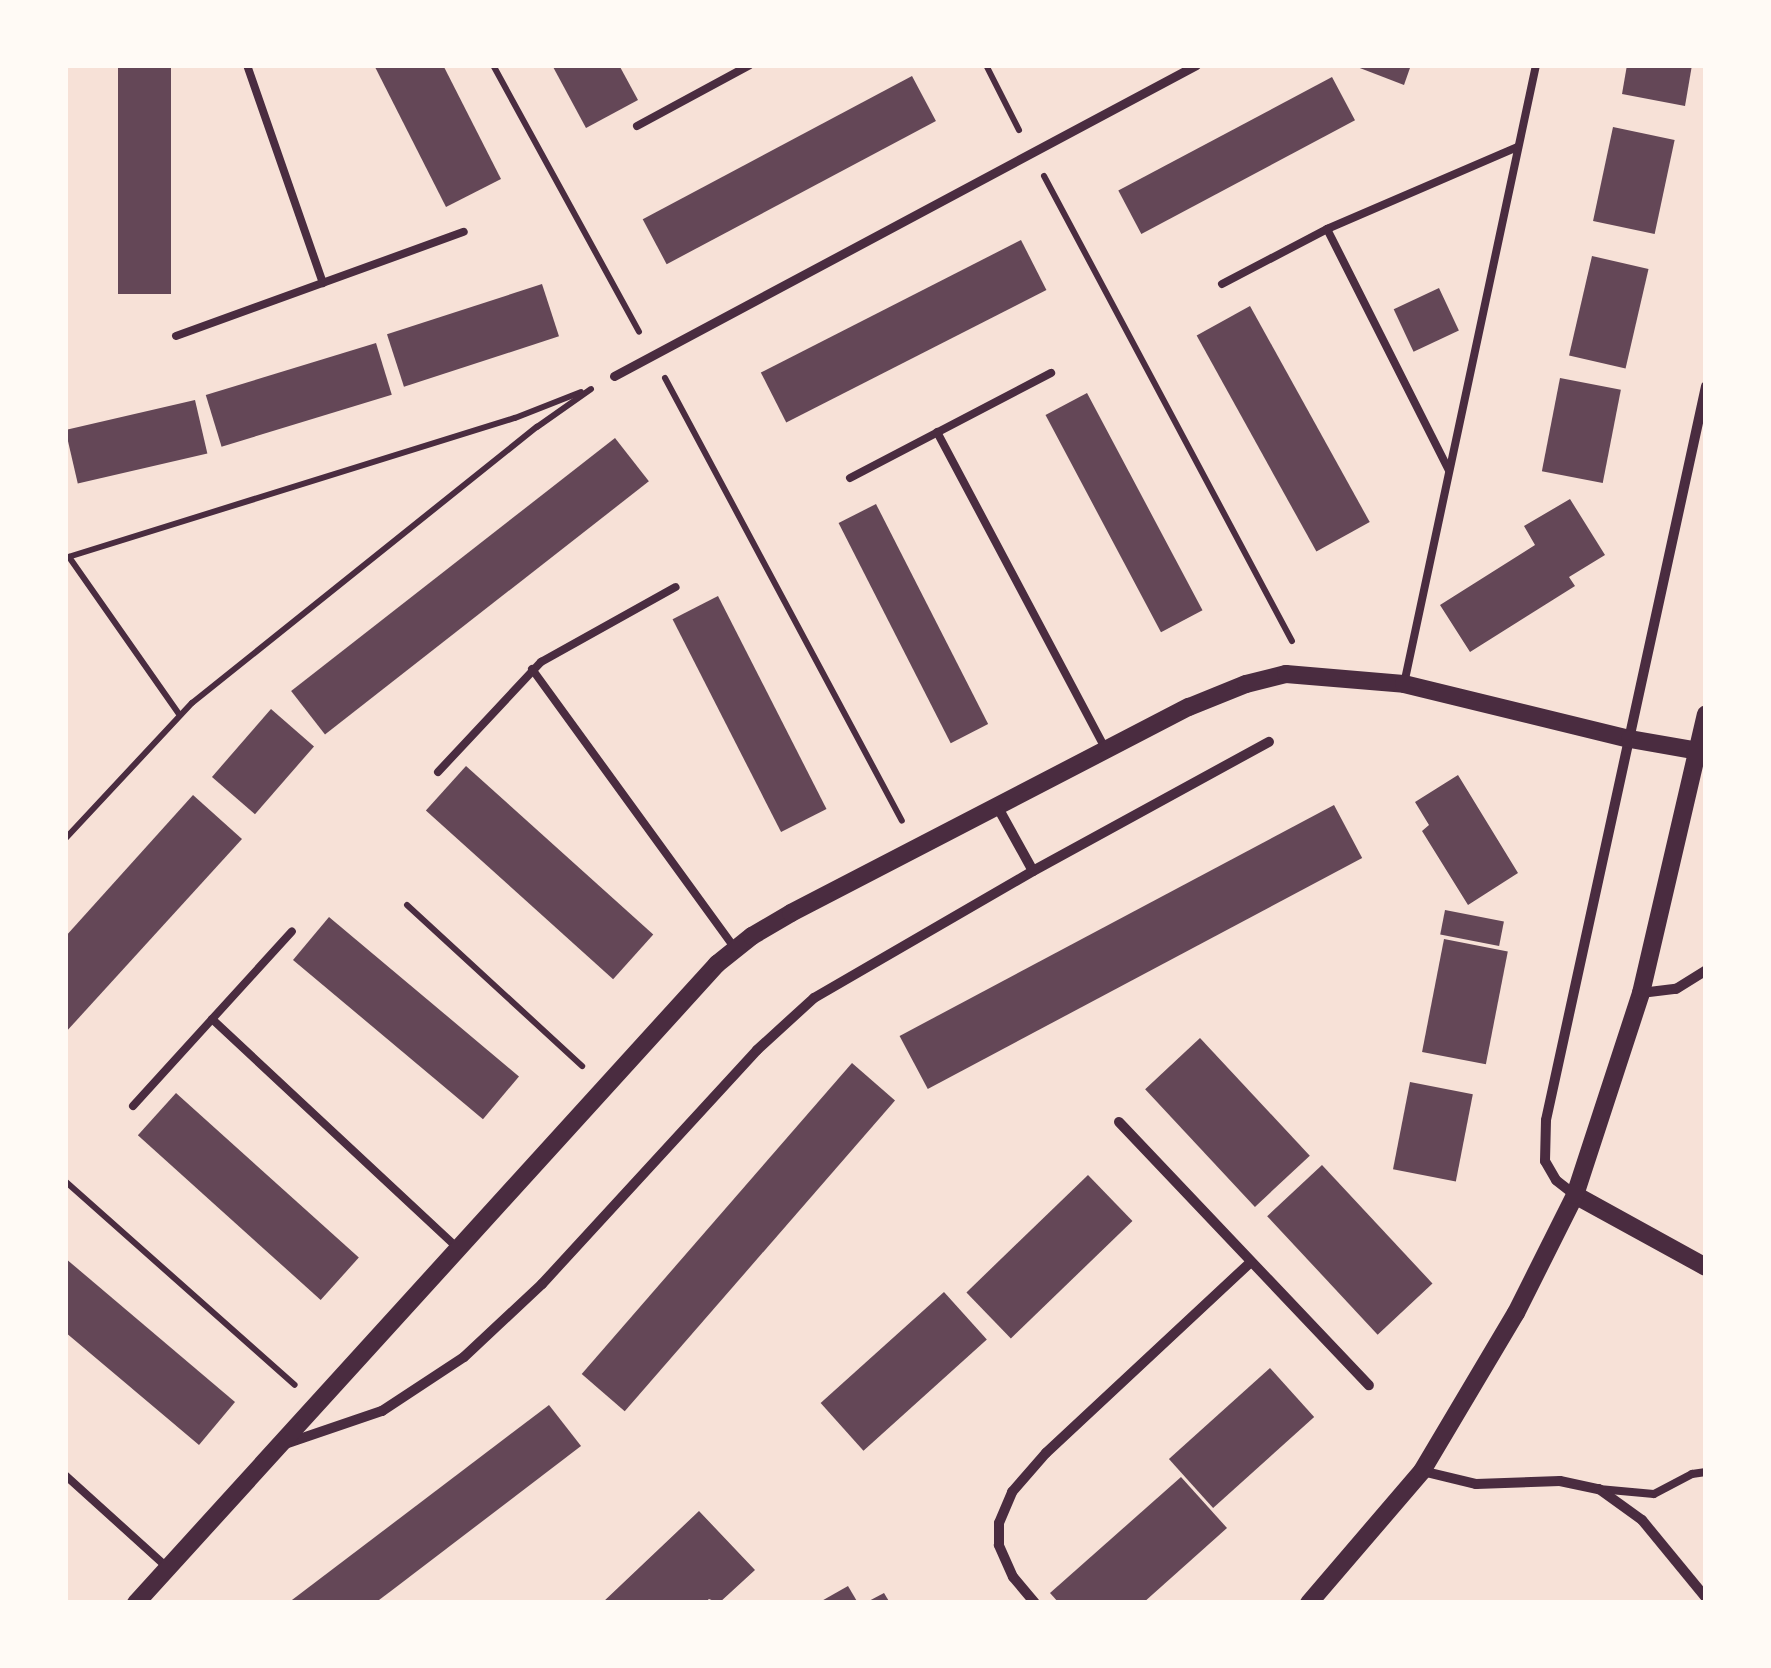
<!DOCTYPE html>
<style>
body{margin:0}
#map{position:relative;width:1771px;height:1668px;overflow:hidden;background:#f7e1d7;font-family:"Fira Sans Condensed",sans-serif}
div>[style]{position:absolute}
[style*='--x']{left:calc(var(--x)*1px);top:calc(var(--y)*1px);width:calc(var(--w)*1px);rotate:calc(var(--a)*1deg)}
.building>*{inset:0;background:#644757;transform-origin:0 0}
.path>*{height:6px;margin:-3px;padding:0 3px;transform-origin:3px;border-radius:3px;background:#4a2c40}
.service>*{height:8px;margin:-4px;padding:0 4px;transform-origin:4px;border-radius:4px;background:#4a2c40}
.pedestrian>*{height:9px;margin:-4.5px;padding:0 4.5px;transform-origin:4.5px;border-radius:4.5px;background:#4a2c40}
.minor>*{height:10px;margin:-5px;padding:0 5px;transform-origin:5px;border-radius:5px;background:#4a2c40}
.tertiary>*{height:18px;margin:-9px;padding:0 9px;transform-origin:9px;border-radius:9px;background:#4a2c40}
span{translate:-50% -50%;white-space:nowrap;text-align:center;line-height:1.15;-webkit-text-stroke:10px #fffaf5;paint-order:stroke}
.frame{position:absolute;inset:0;border:68px solid #fffaf5;pointer-events:none}
</style>
<div id="map">
<div class="building">
<div style="left:118px;top:65px;width:53px;height:229px"></div>
<div style="clip-path:polygon(374px 65px,443px 65px,501px 179px,446px 207px)"></div>
<div style="clip-path:polygon(552px 65px,619px 65px,638px 100px,586px 128px)"></div>
<div style="clip-path:polygon(1352px 65px,1411px 65px,1404px 85px)"></div>
<div style="clip-path:polygon(1627px 65px,1692px 65px,1685px 106px,1622px 94px)"></div>
<div style="left:912px;top:76px;width:51px;height:305px;rotate:62deg"></div>
<div style="left:1332px;top:77px;width:49px;height:242px;rotate:62deg"></div>
<div style="left:1613px;top:127px;width:63px;height:96px;rotate:12deg"></div>
<div style="left:1021px;top:240px;width:56px;height:292px;rotate:63deg"></div>
<div style="left:1592px;top:256px;width:58px;height:102px;rotate:13deg"></div>
<div style="left:542px;top:284px;width:55px;height:163px;rotate:72deg"></div>
<div style="left:1439px;top:288px;width:47px;height:50px;rotate:65deg"></div>
<div style="left:1250px;top:306px;width:247px;height:61px;rotate:61deg"></div>
<div style="left:376px;top:343px;width:54px;height:178px;rotate:73deg"></div>
<div style="left:1560px;top:378px;width:62px;height:95px;rotate:11deg"></div>
<div style="left:1087px;top:393px;width:246px;height:47px;rotate:62deg"></div>
<div style="left:195px;top:400px;width:55px;height:133px;rotate:77deg"></div>
<div style="left:615px;top:438px;width:55px;height:411px;rotate:52deg"></div>
<div style="clip-path:polygon(1570px 499px,1605px 555px,1569px 577px,1575px 586px,1470px 652px,1440px 605px,1535px 545px,1524px 526px)"></div>
<div style="left:876px;top:504px;width:247px;height:42px;rotate:63deg"></div>
<div style="left:718px;top:596px;width:239px;height:51px;rotate:63deg"></div>
<div style="left:271px;top:709px;width:57px;height:90px;rotate:41deg"></div>
<div style="left:466px;top:766px;width:252px;height:60px;rotate:42deg"></div>
<div style="clip-path:polygon(1458px 775px,1518px 873px,1468px 905px,1422px 831px,1429px 825px,1415px 802px)"></div>
<div style="clip-path:polygon(193px 795px,242px 839px,65px 1033px,65px 937px)"></div>
<div style="left:1334px;top:805px;width:60px;height:492px;rotate:62deg"></div>
<div style="left:1445px;top:910px;width:60px;height:25px;rotate:11deg"></div>
<div style="left:329px;top:917px;width:248px;height:56px;rotate:40deg"></div>
<div style="left:1444px;top:939px;width:65px;height:115px;rotate:11deg"></div>
<div style="left:1200px;top:1038px;width:161px;height:75px;rotate:47deg"></div>
<div style="left:852px;top:1063px;width:57px;height:412px;rotate:41deg"></div>
<div style="left:1410px;top:1082px;width:64px;height:89px;rotate:11deg"></div>
<div style="left:176px;top:1093px;width:246px;height:57px;rotate:42deg"></div>
<div style="left:1322px;top:1165px;width:162px;height:75px;rotate:47deg"></div>
<div style="left:1088px;top:1175px;width:64px;height:169px;rotate:46deg"></div>
<div style="clip-path:polygon(65px 1258px,235px 1402px,199px 1445px,65px 1332px)"></div>
<div style="left:944px;top:1292px;width:64px;height:166px;rotate:48deg"></div>
<div style="left:1270px;top:1368px;width:66px;height:136px;rotate:48deg"></div>
<div style="clip-path:polygon(549px 1405px,581px 1446px,391px 1591px,375px 1603px,288px 1603px)"></div>
<div style="clip-path:polygon(1181px 1477px,1227px 1528px,1143px 1603px,1059px 1603px,1050px 1593px)"></div>
<div style="clip-path:polygon(699px 1511px,755px 1570px,719px 1603px,709px 1599px,704px 1603px,602px 1603px)"></div>
<div style="clip-path:polygon(848px 1586px,858px 1603px,818px 1603px)"></div>
<div style="clip-path:polygon(884px 1593px,890px 1603px,865px 1603px)"></div>
</div>
<div class="path">
<div style="--x:493;--y:65;--w:304;--a:61.3"></div>
<div style="--x:986;--y:65;--w:73;--a:63.1"></div>
<div style="--x:1044;--y:176;--w:527;--a:61.93"></div>
<div style="--x:665;--y:378;--w:502;--a:61.85"></div>
<div style="--x:69;--y:557;--w:192;--a:55"></div>
<div style="--x:65;--y:558;--w:471;--a:-17.3"></div>
<div style="--x:515;--y:418;--w:71;--a:-21.5"></div>
<div style="--x:65;--y:839;--w:186;--a:-47"></div>
<div style="--x:192;--y:703;--w:442;--a:-38.7"></div>
<div style="--x:537;--y:427;--w:66;--a:-35.1"></div>
<div style="--x:407;--y:905;--w:238;--a:42.6"></div>
<div style="--x:65;--y:1181;--w:307;--a:41.6"></div>
</div>
<div class="service">
<div style="--x:247;--y:65;--w:231;--a:70.8"></div>
<div style="--x:637;--y:126;--w:128;--a:-28.4"></div>
<div style="--x:1327;--y:229;--w:270;--a:63.2"></div>
<div style="--x:1222;--y:284;--w:119;--a:-27.6"></div>
<div style="--x:1327;--y:229;--w:207;--a:-23.3"></div>
<div style="--x:176;--y:336;--w:306;--a:-19.9"></div>
<div style="--x:937;--y:432;--w:358;--a:62"></div>
<div style="--x:850;--y:478;--w:227;--a:-27.6"></div>
<div style="--x:532;--y:669;--w:345;--a:54"></div>
<div style="--x:1404;--y:684;--w:633;--a:-77.96"></div>
<div style="--x:438;--y:772;--w:151;--a:-46.9"></div>
<div style="--x:541;--y:662;--w:154;--a:-29.1"></div>
<div style="--x:212;--y:1019;--w:336;--a:43"></div>
<div style="--x:133;--y:1106;--w:236;--a:-47.7"></div>
<div style="--x:65;--y:1475;--w:139;--a:42.1"></div>
<div style="--x:1599;--y:1489;--w:55;--a:5.2"></div>
<div style="--x:1654;--y:1494;--w:43;--a:-27.8"></div>
<div style="--x:1692;--y:1474;--w:14;--a:-8"></div>
</div>
<div class="pedestrian">
<div style="--x:614;--y:376;--w:660;--a:-28.12"></div>
</div>
<div class="minor">
<div style="--x:997;--y:806;--w:74;--a:61"></div>
<div style="--x:1641;--y:993;--w:35;--a:-7"></div>
<div style="--x:1676;--y:989;--w:36;--a:-32"></div>
<div style="--x:1119;--y:1122;--w:363;--a:46.5"></div>
<div style="--x:1575;--y:1195;--w:24;--a:-142"></div>
<div style="--x:1556;--y:1180;--w:22;--a:-120"></div>
<div style="--x:1545;--y:1161;--w:41;--a:-88.6"></div>
<div style="--x:1546;--y:1120;--w:751;--a:-77.7"></div>
<div style="--x:282;--y:1445;--w:106;--a:-18.8"></div>
<div style="--x:382;--y:1411;--w:98;--a:-33.4"></div>
<div style="--x:464;--y:1357;--w:107;--a:-43.1"></div>
<div style="--x:542;--y:1284;--w:318;--a:-47.4"></div>
<div style="--x:757;--y:1050;--w:77;--a:-42.4"></div>
<div style="--x:814;--y:998;--w:253;--a:-30.1"></div>
<div style="--x:1033;--y:871;--w:269;--a:-28.7"></div>
<div style="--x:1422;--y:1471;--w:56;--a:13.5"></div>
<div style="--x:1476;--y:1484;--w:84;--a:-2"></div>
<div style="--x:1560;--y:1481;--w:40;--a:12"></div>
<div style="--x:1599;--y:1489;--w:53;--a:35.8"></div>
<div style="--x:1642;--y:1520;--w:101;--a:50.6"></div>
<div style="--x:1035;--y:1603;--w:34;--a:-130"></div>
<div style="--x:1013;--y:1577;--w:35;--a:-114"></div>
<div style="--x:999;--y:1545;--w:22;--a:-90"></div>
<div style="--x:999;--y:1523;--w:34;--a:-67"></div>
<div style="--x:1012;--y:1492;--w:52;--a:-48.9"></div>
<div style="--x:1046;--y:1453;--w:280;--a:-43"></div>
</div>
<div class="tertiary">
<div style="--x:1575;--y:1195;--w:149;--a:28.8"></div>
<div style="--x:136;--y:1603;--w:864;--a:-47.72"></div>
<div style="--x:717;--y:964;--w:45;--a:-38.7"></div>
<div style="--x:752;--y:936;--w:45;--a:-30.5"></div>
<div style="--x:791;--y:913;--w:448;--a:-27.4"></div>
<div style="--x:1189;--y:707;--w:61;--a:-22"></div>
<div style="--x:1246;--y:684;--w:41;--a:-14"></div>
<div style="--x:1286;--y:674;--w:118;--a:4.8"></div>
<div style="--x:1404;--y:684;--w:233;--a:13.7"></div>
<div style="--x:1630;--y:739;--w:69;--a:10"></div>
<div style="--x:1309;--y:1603;--w:174;--a:-49.4"></div>
<div style="--x:1422;--y:1471;--w:184;--a:-59.3"></div>
<div style="--x:1516;--y:1313;--w:132;--a:-63.4"></div>
<div style="--x:1575;--y:1195;--w:213;--a:-71.9"></div>
<div style="--x:1641;--y:993;--w:286;--a:-76.9"></div>
</div>
<div class="frame"></div>
</div>
